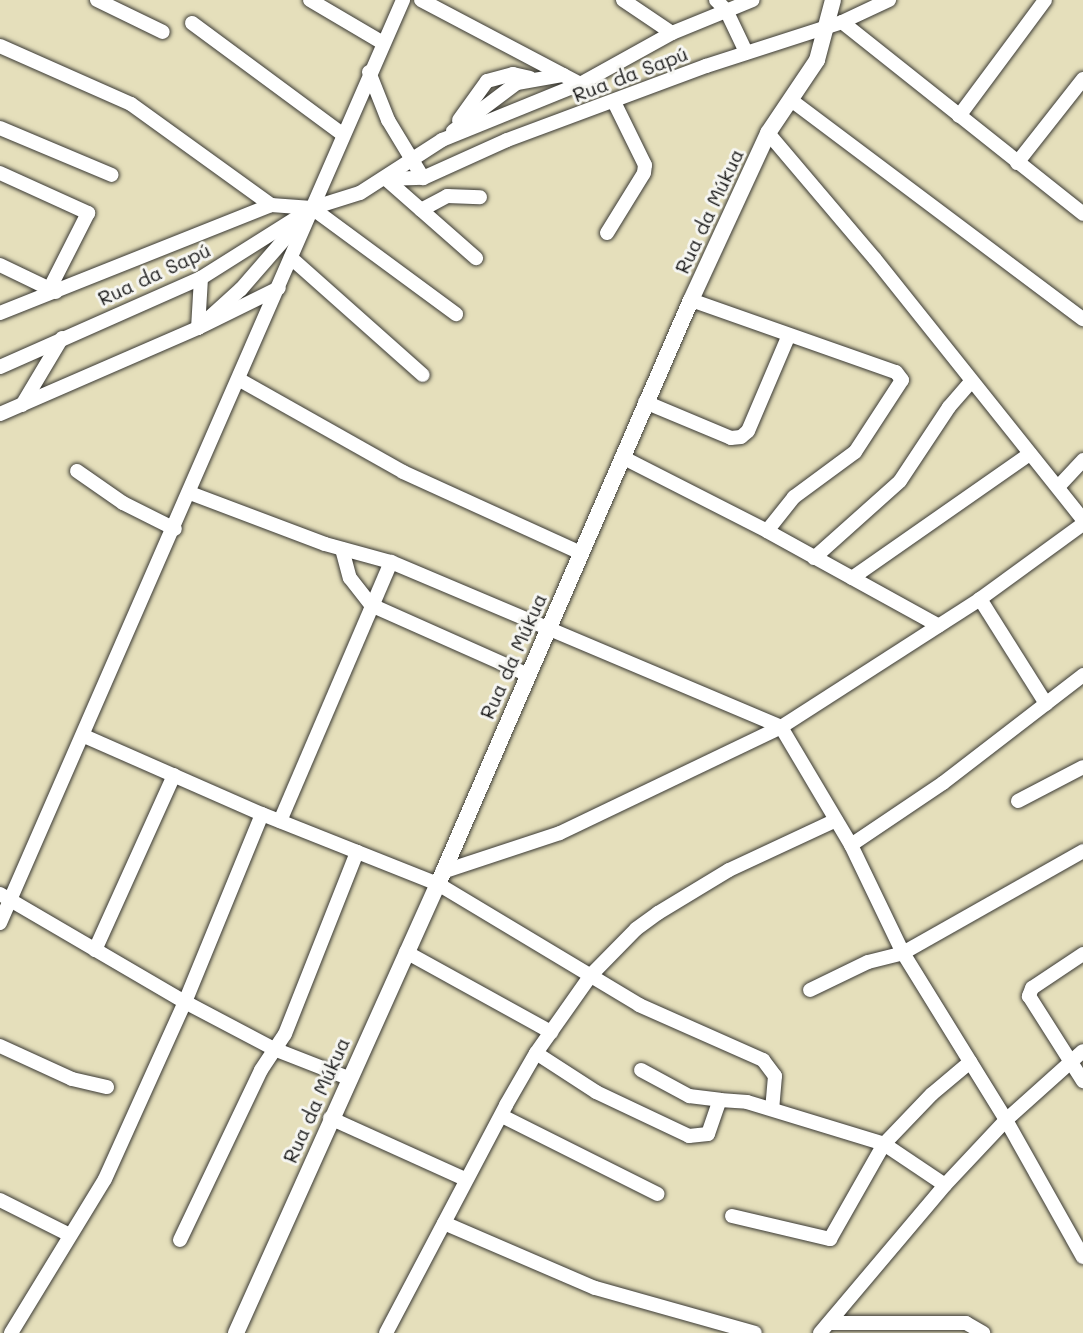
<!DOCTYPE html>
<meta charset="utf-8">
<style>
body{margin:0}
#map{position:relative;width:1083px;height:1333px;overflow:hidden;background:#e5dfbb;font-family:Mali,sans-serif}
div>[style]{position:absolute}
[style*='--x']{left:calc(var(--x)*1px);top:calc(var(--y)*1px);width:calc(var(--w)*1px);rotate:calc(var(--a)*1deg)}
.roads{filter:drop-shadow(0 0 2px #3a3934) drop-shadow(0 0 2px #3a3934)}
.minor>*{height:14px;margin:-7px;padding:0 7px;transform-origin:7px;border-radius:7px;background:#fff}
.tertiary>*{height:16px;margin:-8px;padding:0 8px;transform-origin:8px;border-radius:8px;background:#fff}
span{translate:-50% -50%;white-space:nowrap;text-align:center;line-height:1.15;-webkit-text-stroke:6px #f6f6f2;paint-order:stroke}
.street-label{font-size:20px;color:#1c1c1c}
</style>
<div id="map">
<div class="roads">
<div class="minor">
<div style="--x:97;--y:0;--w:73;--a:25.9"></div>
<div style="--x:310;--y:0;--w:85;--a:30.5"></div>
<div style="--x:421;--y:0;--w:180;--a:27.8"></div>
<div style="--x:623;--y:0;--w:59;--a:34"></div>
<div style="--x:716;--y:0;--w:14;--a:45"></div>
<div style="--x:726;--y:10;--w:47;--a:64.5"></div>
<div style="--x:842;--y:22;--w:308;--a:38.5"></div>
<div style="--x:192;--y:23;--w:187;--a:36.5"></div>
<div style="--x:0;--y:46;--w:143;--a:23.9"></div>
<div style="--x:131;--y:104;--w:173;--a:35.8"></div>
<div style="--x:271;--y:205;--w:41;--a:4.2"></div>
<div style="--x:312;--y:208;--w:179;--a:36.4"></div>
<div style="--x:369;--y:72;--w:52;--a:68.4"></div>
<div style="--x:388;--y:120;--w:68;--a:58.9"></div>
<div style="--x:791;--y:100;--w:365;--a:36.9"></div>
<div style="--x:959;--y:116;--w:144;--a:-53.4"></div>
<div style="--x:459;--y:120;--w:48;--a:-54.3"></div>
<div style="--x:487;--y:81;--w:27;--a:-15"></div>
<div style="--x:513;--y:74;--w:17;--a:13"></div>
<div style="--x:0;--y:128;--w:121;--a:22.8"></div>
<div style="--x:453;--y:131;--w:80;--a:-36.9"></div>
<div style="--x:517;--y:83;--w:47;--a:-9.9"></div>
<div style="--x:768;--y:133;--w:165;--a:49.7"></div>
<div style="--x:875;--y:259;--w:334;--a:51.4"></div>
<div style="--x:1017;--y:163;--w:107;--a:-51.8"></div>
<div style="--x:0;--y:173;--w:97;--a:24.4"></div>
<div style="--x:88;--y:213;--w:84;--a:116.9"></div>
<div style="--x:386;--y:179;--w:37;--a:-2"></div>
<div style="--x:423;--y:178;--w:92;--a:-24.3"></div>
<div style="--x:507;--y:140;--w:212;--a:-20.4"></div>
<div style="--x:706;--y:66;--w:143;--a:-17.9"></div>
<div style="--x:842;--y:22;--w:52;--a:-25.1"></div>
<div style="--x:386;--y:179;--w:120;--a:41.3"></div>
<div style="--x:421;--y:210;--w:30;--a:-28"></div>
<div style="--x:447;--y:196;--w:33;--a:2"></div>
<div style="--x:607;--y:233;--w:70;--a:-58.3"></div>
<div style="--x:644;--y:173;--w:8;--a:-83"></div>
<div style="--x:645;--y:165;--w:70;--a:-116.2"></div>
<div style="--x:291;--y:258;--w:176;--a:41.6"></div>
<div style="--x:0;--y:265;--w:62;--a:25.7"></div>
<div style="--x:201;--y:278;--w:50;--a:93.4"></div>
<div style="--x:198;--y:328;--w:90;--a:-26.3"></div>
<div style="--x:691;--y:300;--w:217;--a:19.4"></div>
<div style="--x:896;--y:372;--w:10;--a:53"></div>
<div style="--x:902;--y:380;--w:86;--a:123.1"></div>
<div style="--x:855;--y:452;--w:76;--a:143.6"></div>
<div style="--x:794;--y:497;--w:43;--a:128.5"></div>
<div style="--x:0;--y:313;--w:292;--a:-21.7"></div>
<div style="--x:0;--y:367;--w:220;--a:-23.9"></div>
<div style="--x:201;--y:278;--w:131;--a:-32.2"></div>
<div style="--x:312;--y:208;--w:50;--a:-17.4"></div>
<div style="--x:360;--y:193;--w:98;--a:-32.9"></div>
<div style="--x:442;--y:140;--w:149;--a:-22.1"></div>
<div style="--x:580;--y:84;--w:105;--a:-29"></div>
<div style="--x:672;--y:33;--w:87;--a:-22.2"></div>
<div style="--x:240;--y:380;--w:187;--a:29.4"></div>
<div style="--x:403;--y:472;--w:196;--a:24.5"></div>
<div style="--x:645;--y:402;--w:93;--a:22.7"></div>
<div style="--x:731;--y:438;--w:10;--a:-6"></div>
<div style="--x:741;--y:437;--w:9;--a:-41"></div>
<div style="--x:748;--y:431;--w:104;--a:-66.9"></div>
<div style="--x:22;--y:405;--w:78;--a:-59.2"></div>
<div style="--x:0;--y:414;--w:216;--a:-23.5"></div>
<div style="--x:198;--y:328;--w:58;--a:-42.2"></div>
<div style="--x:241;--y:289;--w:93;--a:-48.9"></div>
<div style="--x:622;--y:457;--w:163;--a:27"></div>
<div style="--x:767;--y:531;--w:196;--a:28.9"></div>
<div style="--x:77;--y:471;--w:56;--a:34.8"></div>
<div style="--x:123;--y:503;--w:58;--a:26.6"></div>
<div style="--x:1058;--y:487;--w:37;--a:-47"></div>
<div style="--x:190;--y:493;--w:144;--a:20.7"></div>
<div style="--x:325;--y:544;--w:68;--a:15.3"></div>
<div style="--x:391;--y:562;--w:423;--a:22.9"></div>
<div style="--x:781;--y:727;--w:137;--a:59.3"></div>
<div style="--x:851;--y:845;--w:120;--a:64.3"></div>
<div style="--x:903;--y:953;--w:196;--a:58.3"></div>
<div style="--x:1006;--y:1120;--w:157;--a:60.7"></div>
<div style="--x:342;--y:549;--w:30;--a:75"></div>
<div style="--x:350;--y:578;--w:34;--a:52"></div>
<div style="--x:371;--y:605;--w:170;--a:24"></div>
<div style="--x:814;--y:558;--w:115;--a:-41.8"></div>
<div style="--x:900;--y:481;--w:89;--a:-56.5"></div>
<div style="--x:949;--y:407;--w:33;--a:-49"></div>
<div style="--x:852;--y:578;--w:217;--a:-34.9"></div>
<div style="--x:980;--y:599;--w:124;--a:57.8"></div>
<div style="--x:84;--y:736;--w:194;--a:23.7"></div>
<div style="--x:262;--y:814;--w:189;--a:21.7"></div>
<div style="--x:438;--y:884;--w:235;--a:31"></div>
<div style="--x:639;--y:1005;--w:136;--a:23.9"></div>
<div style="--x:763;--y:1060;--w:20;--a:53"></div>
<div style="--x:775;--y:1076;--w:32;--a:95"></div>
<div style="--x:1018;--y:801;--w:73;--a:-27.6"></div>
<div style="--x:280;--y:821;--w:282;--a:-66.8"></div>
<div style="--x:851;--y:845;--w:111;--a:-34"></div>
<div style="--x:943;--y:783;--w:177;--a:-37.6"></div>
<div style="--x:442;--y:872;--w:124;--a:-18.3"></div>
<div style="--x:560;--y:833;--w:245;--a:-25.6"></div>
<div style="--x:781;--y:727;--w:237;--a:-32.7"></div>
<div style="--x:980;--y:599;--w:127;--a:-36.1"></div>
<div style="--x:0;--y:894;--w:214;--a:30.3"></div>
<div style="--x:185;--y:1002;--w:101;--a:27.8"></div>
<div style="--x:274;--y:1049;--w:79;--a:21.4"></div>
<div style="--x:0;--y:923;--w:1007;--a:-66.41"></div>
<div style="--x:95;--y:950;--w:192;--a:-65.7"></div>
<div style="--x:406;--y:952;--w:166;--a:28.9"></div>
<div style="--x:1083;--y:954;--w:61;--a:146.3"></div>
<div style="--x:1032;--y:988;--w:9;--a:111"></div>
<div style="--x:1029;--y:996;--w:101;--a:57.6"></div>
<div style="--x:810;--y:990;--w:64;--a:-25.8"></div>
<div style="--x:868;--y:962;--w:36;--a:-14"></div>
<div style="--x:903;--y:953;--w:207;--a:-29.5"></div>
<div style="--x:0;--y:1046;--w:79;--a:24.6"></div>
<div style="--x:72;--y:1079;--w:36;--a:13"></div>
<div style="--x:536;--y:1053;--w:72;--a:33"></div>
<div style="--x:596;--y:1092;--w:103;--a:25.3"></div>
<div style="--x:689;--y:1136;--w:19;--a:-6"></div>
<div style="--x:708;--y:1134;--w:36;--a:-71"></div>
<div style="--x:720;--y:1100;--w:27;--a:4"></div>
<div style="--x:747;--y:1102;--w:143;--a:17"></div>
<div style="--x:884;--y:1144;--w:73;--a:33.9"></div>
<div style="--x:641;--y:1070;--w:55;--a:28.4"></div>
<div style="--x:689;--y:1096;--w:31;--a:7"></div>
<div style="--x:502;--y:1116;--w:174;--a:26.6"></div>
<div style="--x:330;--y:1118;--w:148;--a:24.3"></div>
<div style="--x:0;--y:1200;--w:78;--a:26.6"></div>
<div style="--x:732;--y:1216;--w:101;--a:13.2"></div>
<div style="--x:830;--y:1239;--w:109;--a:-60.4"></div>
<div style="--x:884;--y:1144;--w:69;--a:-46.2"></div>
<div style="--x:932;--y:1094;--w:50;--a:-40.1"></div>
<div style="--x:444;--y:1223;--w:164;--a:23.3"></div>
<div style="--x:595;--y:1288;--w:166;--a:15.7"></div>
<div style="--x:180;--y:1240;--w:188;--a:-64.5"></div>
<div style="--x:261;--y:1070;--w:43;--a:-56.3"></div>
<div style="--x:285;--y:1034;--w:196;--a:-68.4"></div>
<div style="--x:831;--y:1323;--w:135;--a:0"></div>
<div style="--x:966;--y:1323;--w:20;--a:30"></div>
<div style="--x:11;--y:1333;--w:180;--a:-58.6"></div>
<div style="--x:105;--y:1179;--w:194;--a:-65.7"></div>
<div style="--x:185;--y:1002;--w:203;--a:-67.7"></div>
<div style="--x:386;--y:1333;--w:258;--a:-62.2"></div>
<div style="--x:506;--y:1105;--w:60;--a:-60"></div>
<div style="--x:536;--y:1053;--w:95;--a:-54.8"></div>
<div style="--x:591;--y:975;--w:64;--a:-45.6"></div>
<div style="--x:636;--y:929;--w:27;--a:-36"></div>
<div style="--x:658;--y:913;--w:83;--a:-31.2"></div>
<div style="--x:729;--y:870;--w:118;--a:-25"></div>
<div style="--x:820;--y:1333;--w:194;--a:-49.8"></div>
<div style="--x:945;--y:1185;--w:89;--a:-46.8"></div>
<div style="--x:1006;--y:1120;--w:103;--a:-41.9"></div>
</div>
<div class="tertiary">
<div style="--x:236;--y:1333;--w:492;--a:-65.8"></div>
<div style="--x:438;--y:884;--w:636;--a:-66.58"></div>
<div style="--x:691;--y:300;--w:184;--a:-65.2"></div>
<div style="--x:768;--y:133;--w:88;--a:-56.1"></div>
<div style="--x:817;--y:60;--w:62;--a:-75.1"></div>
</div>
</div>
<div class="street-label">
<span style="left:630px;top:74px;rotate:-21deg">Rua da Sapú</span>
<span style="left:709px;top:211px;rotate:-65deg">Rua da Múkua</span>
<span style="left:154px;top:274px;rotate:-25deg">Rua da Sapú</span>
<span style="left:513px;top:656px;rotate:-66deg">Rua da Múkua</span>
<span style="left:316px;top:1100px;rotate:-66deg">Rua da Múkua</span>
</div>
</div>
